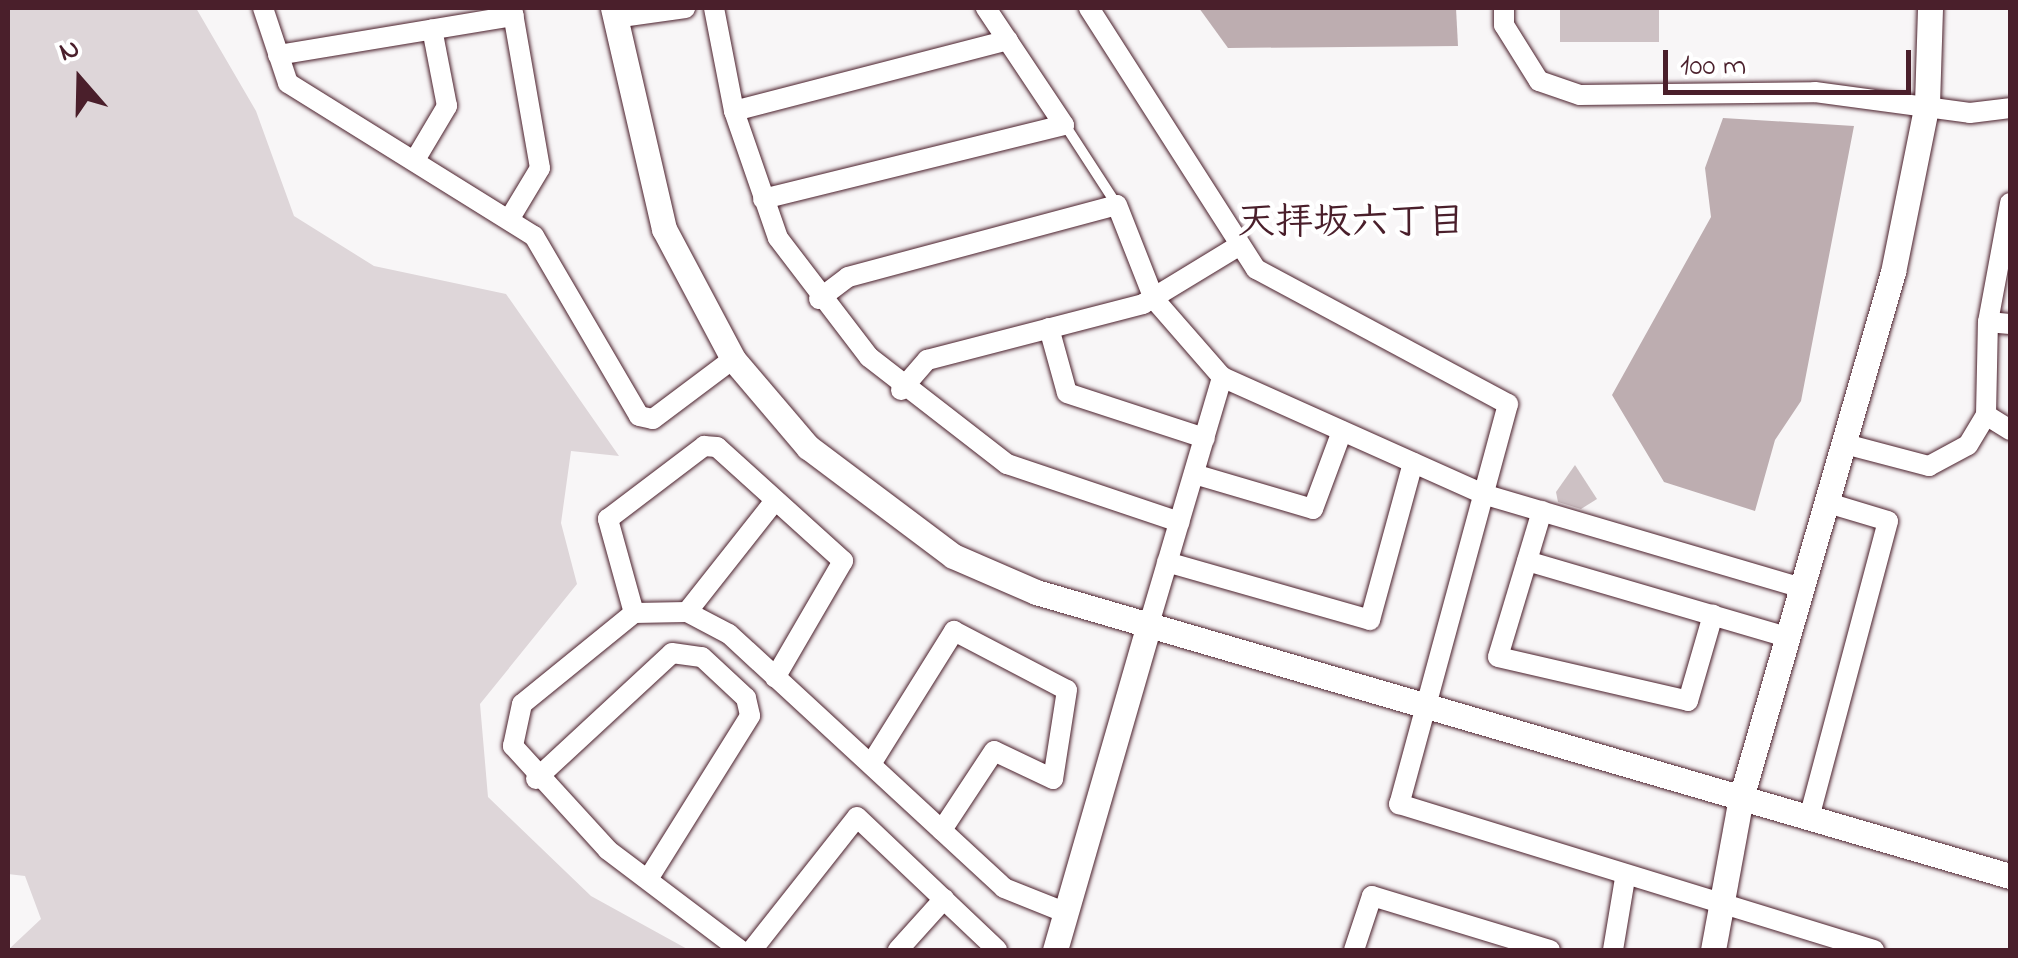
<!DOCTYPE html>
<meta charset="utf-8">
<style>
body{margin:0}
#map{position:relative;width:2018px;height:958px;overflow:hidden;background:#f8f6f7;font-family:"Indie Flower","Klee One",sans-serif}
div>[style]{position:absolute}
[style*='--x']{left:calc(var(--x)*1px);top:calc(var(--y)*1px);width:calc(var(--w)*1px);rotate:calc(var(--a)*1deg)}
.green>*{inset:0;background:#ded6d9}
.water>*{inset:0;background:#bdadb0}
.building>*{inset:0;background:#cdc1c4;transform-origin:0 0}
.roads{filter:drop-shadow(0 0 2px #4a1f2b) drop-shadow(0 0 2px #4a1f2b)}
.service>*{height:10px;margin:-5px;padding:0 5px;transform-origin:5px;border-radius:5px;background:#fff}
.minor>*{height:20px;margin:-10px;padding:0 10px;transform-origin:10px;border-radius:10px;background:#fff}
.tertiary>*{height:25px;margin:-12.5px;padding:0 12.5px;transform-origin:12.5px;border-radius:12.5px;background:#fff}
span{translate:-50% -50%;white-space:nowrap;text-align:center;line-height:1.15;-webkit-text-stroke:9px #fff;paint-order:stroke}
.neighbourhood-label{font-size:38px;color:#4a1f2b;font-weight:700}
.frame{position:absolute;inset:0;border:10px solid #4a1f2b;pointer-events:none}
.north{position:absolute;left:30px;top:30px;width:100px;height:100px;-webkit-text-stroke:8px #fff;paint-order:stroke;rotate:340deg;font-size:28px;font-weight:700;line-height:40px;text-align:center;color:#4a1f2b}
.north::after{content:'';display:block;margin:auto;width:35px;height:45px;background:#4a1f2b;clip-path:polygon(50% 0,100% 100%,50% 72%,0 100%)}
.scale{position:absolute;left:1663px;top:50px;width:248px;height:45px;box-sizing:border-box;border:5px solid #4a1f2b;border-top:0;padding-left:12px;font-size:30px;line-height:35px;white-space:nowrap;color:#4a1f2b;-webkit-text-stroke:8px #fff;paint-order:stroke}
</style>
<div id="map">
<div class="green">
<div style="clip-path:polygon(8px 8px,196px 8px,256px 111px,294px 216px,374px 266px,506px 294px,619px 456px,571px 451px,561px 523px,577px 584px,480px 704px,488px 797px,591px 896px,689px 950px,8px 950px,41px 919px,25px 876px,8px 874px)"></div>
</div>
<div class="water">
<div style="clip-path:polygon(1199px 8px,1456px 8px,1458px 46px,1228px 48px)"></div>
<div style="clip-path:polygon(1723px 118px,1854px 126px,1801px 401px,1775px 440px,1755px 511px,1664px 482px,1612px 395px,1711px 217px,1705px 168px)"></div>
</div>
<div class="building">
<div style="left:1560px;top:8px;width:99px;height:34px"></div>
<div style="clip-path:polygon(1575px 465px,1597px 499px,1581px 509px,1558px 502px,1556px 492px)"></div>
</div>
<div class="roads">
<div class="service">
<div style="--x:1065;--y:125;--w:95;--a:57"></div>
</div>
<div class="minor">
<div style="--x:263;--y:8;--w:79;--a:71.6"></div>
<div style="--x:288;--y:83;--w:290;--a:31.9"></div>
<div style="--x:534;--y:236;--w:208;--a:59.7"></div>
<div style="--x:639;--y:416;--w:14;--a:12"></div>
<div style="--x:653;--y:419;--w:100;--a:-36.9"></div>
<div style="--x:714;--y:8;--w:105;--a:79"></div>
<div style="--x:734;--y:111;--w:134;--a:70.9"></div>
<div style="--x:778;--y:238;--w:150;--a:52.6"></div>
<div style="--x:869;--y:357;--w:175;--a:37.8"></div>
<div style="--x:1007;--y:464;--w:182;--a:18.6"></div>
<div style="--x:1089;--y:8;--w:310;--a:57.4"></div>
<div style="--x:1256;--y:269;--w:286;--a:28.2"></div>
<div style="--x:1508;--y:404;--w:415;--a:105.2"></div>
<div style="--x:1399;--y:804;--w:497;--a:17.1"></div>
<div style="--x:1504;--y:8;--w:17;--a:90"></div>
<div style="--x:1504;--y:25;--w:66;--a:58"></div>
<div style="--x:1539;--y:81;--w:43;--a:18.9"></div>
<div style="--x:1580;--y:95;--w:235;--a:-0.7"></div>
<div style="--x:1815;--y:92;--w:156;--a:7.7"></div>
<div style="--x:1970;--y:113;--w:40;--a:-7.1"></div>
<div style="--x:614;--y:18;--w:72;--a:-8"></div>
<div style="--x:278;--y:55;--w:239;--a:-9.4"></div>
<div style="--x:734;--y:111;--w:283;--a:-14.5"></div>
<div style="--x:415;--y:160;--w:63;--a:-59.3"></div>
<div style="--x:447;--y:106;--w:78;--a:-101"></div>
<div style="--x:763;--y:199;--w:310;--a:-13.8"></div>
<div style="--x:1064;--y:125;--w:141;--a:-123.7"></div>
<div style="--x:510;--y:218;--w:58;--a:-59"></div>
<div style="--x:540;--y:168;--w:162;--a:-99.9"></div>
<div style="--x:819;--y:299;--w:36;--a:-37"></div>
<div style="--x:848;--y:277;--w:278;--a:-15"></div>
<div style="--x:1117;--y:205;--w:101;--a:68.5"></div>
<div style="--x:1154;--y:299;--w:103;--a:48.9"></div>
<div style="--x:1222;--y:377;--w:289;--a:24.1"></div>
<div style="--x:1486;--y:495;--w:330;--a:16.4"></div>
<div style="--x:1988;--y:322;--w:22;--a:5"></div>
<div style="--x:1049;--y:328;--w:67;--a:74.5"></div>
<div style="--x:1067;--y:393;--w:145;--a:18.1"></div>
<div style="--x:901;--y:390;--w:40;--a:-49"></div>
<div style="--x:927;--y:360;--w:223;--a:-14.5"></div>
<div style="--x:1143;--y:304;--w:108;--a:-31.3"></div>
<div style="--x:1986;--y:415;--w:28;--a:32"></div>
<div style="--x:1845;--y:444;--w:87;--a:14.7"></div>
<div style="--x:1929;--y:466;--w:44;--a:-28.3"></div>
<div style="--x:1968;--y:445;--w:35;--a:-59"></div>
<div style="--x:1986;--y:415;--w:93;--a:-88.8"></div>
<div style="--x:1988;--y:322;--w:121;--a:-79.5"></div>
<div style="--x:1194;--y:474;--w:124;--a:16.4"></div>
<div style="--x:1313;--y:509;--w:83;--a:-69.6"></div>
<div style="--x:1542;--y:511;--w:152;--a:106.8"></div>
<div style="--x:1498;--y:657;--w:195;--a:13"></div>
<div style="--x:1688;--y:701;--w:90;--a:-73.8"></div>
<div style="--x:1527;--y:561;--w:271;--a:16.3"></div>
<div style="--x:1167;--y:562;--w:211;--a:15.9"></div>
<div style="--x:1370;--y:620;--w:163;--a:-74.7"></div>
<div style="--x:687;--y:612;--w:140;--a:-51.7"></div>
<div style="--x:634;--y:613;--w:98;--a:-105.5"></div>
<div style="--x:608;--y:519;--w:121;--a:-37.2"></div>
<div style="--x:704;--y:446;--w:13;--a:4"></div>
<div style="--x:717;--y:447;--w:170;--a:42.1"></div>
<div style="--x:843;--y:561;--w:135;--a:120.2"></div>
<div style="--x:1149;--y:624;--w:258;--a:-73.5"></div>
<div style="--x:871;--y:764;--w:157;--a:-58"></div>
<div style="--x:954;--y:631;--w:127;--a:27.6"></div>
<div style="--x:1067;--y:690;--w:90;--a:98.9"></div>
<div style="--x:1053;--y:779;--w:65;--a:-154.6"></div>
<div style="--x:994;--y:751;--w:95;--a:123.4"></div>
<div style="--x:536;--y:779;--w:185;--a:-42.8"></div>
<div style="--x:672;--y:653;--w:30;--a:8"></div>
<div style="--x:702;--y:657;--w:60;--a:43"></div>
<div style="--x:746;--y:698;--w:18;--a:77"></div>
<div style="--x:750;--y:716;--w:192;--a:122"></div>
<div style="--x:1809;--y:818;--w:307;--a:-75.1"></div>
<div style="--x:1888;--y:521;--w:63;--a:-163.3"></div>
<div style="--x:740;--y:950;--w:166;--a:-142.9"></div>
<div style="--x:608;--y:850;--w:141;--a:-132.4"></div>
<div style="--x:513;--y:746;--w:43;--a:-77.9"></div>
<div style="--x:522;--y:704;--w:144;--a:-39.1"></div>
<div style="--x:634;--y:613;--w:53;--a:-1.1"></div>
<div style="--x:687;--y:612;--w:47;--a:27.6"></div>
<div style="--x:729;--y:634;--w:374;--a:42.7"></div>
<div style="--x:1004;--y:888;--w:65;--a:21.8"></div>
<div style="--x:752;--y:950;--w:169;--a:-51.7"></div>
<div style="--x:857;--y:817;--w:193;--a:43.5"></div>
<div style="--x:898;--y:950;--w:69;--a:-48"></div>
<div style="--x:1354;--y:950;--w:57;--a:-71.6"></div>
<div style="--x:1372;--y:896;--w:186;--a:16.9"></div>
<div style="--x:1613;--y:950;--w:73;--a:-80.5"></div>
</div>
<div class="tertiary">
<div style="--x:613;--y:8;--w:227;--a:77"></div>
<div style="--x:664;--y:229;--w:147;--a:62"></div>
<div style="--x:733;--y:359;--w:116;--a:49.6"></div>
<div style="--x:808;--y:447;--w:181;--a:36.9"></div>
<div style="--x:953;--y:556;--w:90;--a:23.4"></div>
<div style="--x:1036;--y:592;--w:1015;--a:16.26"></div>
<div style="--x:1055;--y:950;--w:339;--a:-73.9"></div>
<div style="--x:1713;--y:950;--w:155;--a:-79.6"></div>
<div style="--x:1741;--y:798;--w:548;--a:-73.88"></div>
<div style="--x:1893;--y:272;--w:171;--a:-78.6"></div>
<div style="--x:1927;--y:104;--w:96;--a:-88.2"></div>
</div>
</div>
<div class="neighbourhood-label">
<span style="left:1351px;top:225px">天拝坂六丁目</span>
</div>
<div class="frame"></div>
<div class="north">N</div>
<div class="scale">100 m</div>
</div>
